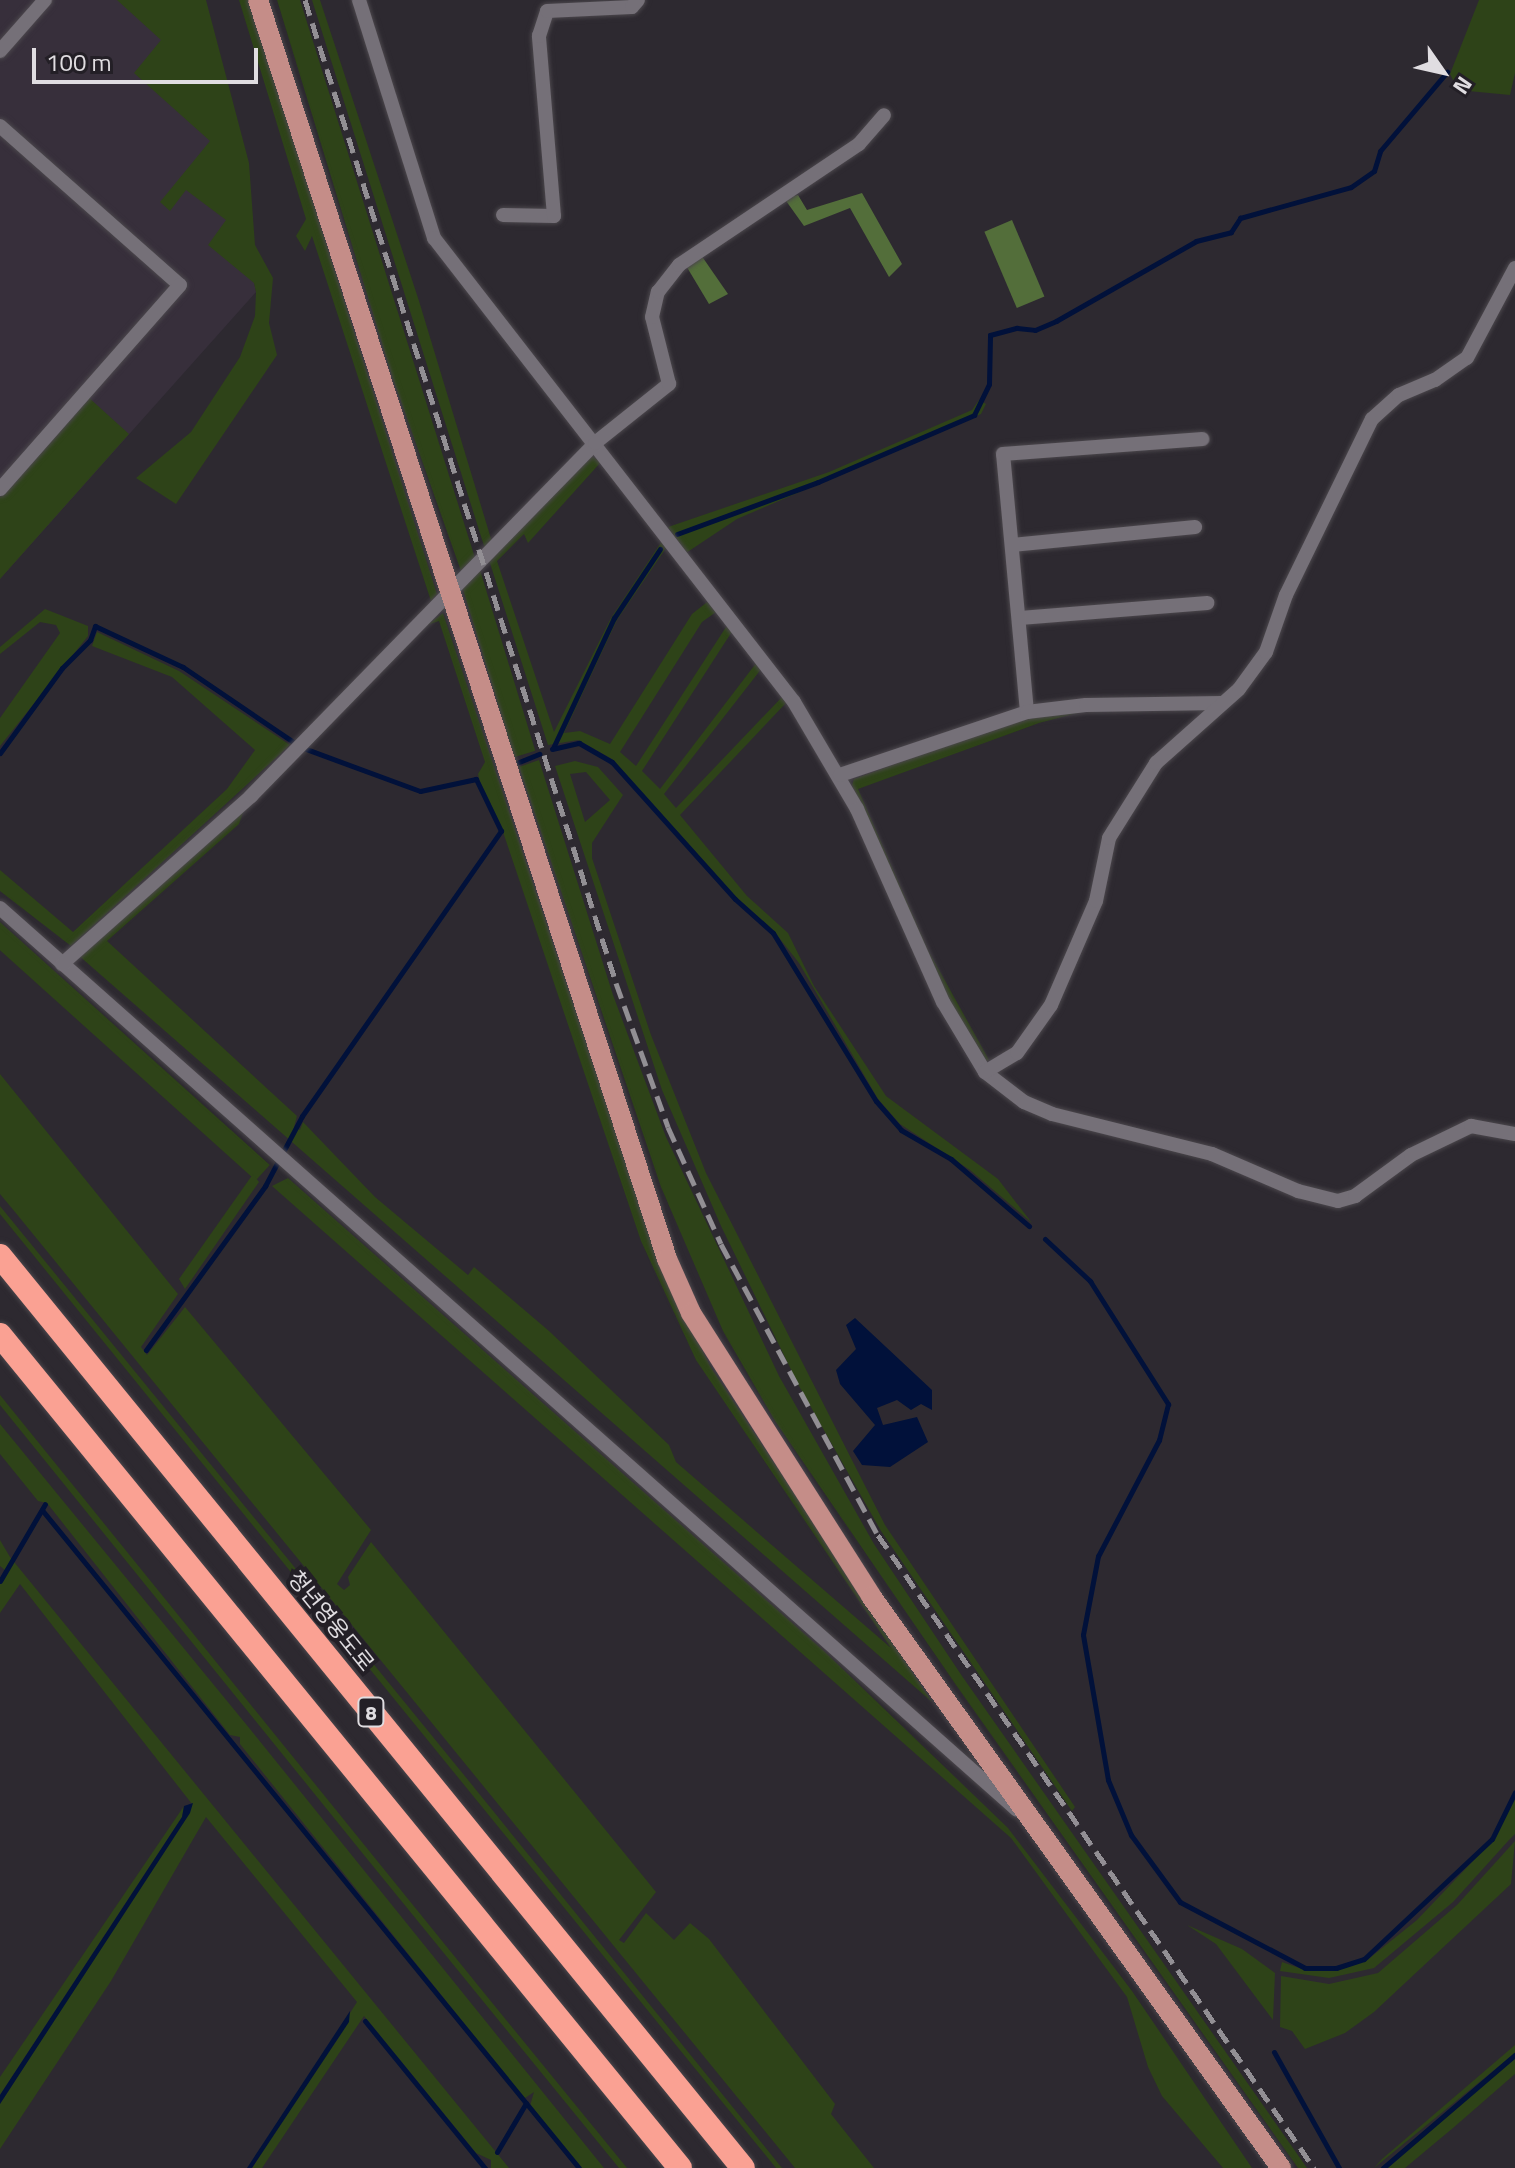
<!DOCTYPE html>
<meta charset="utf-8">
<style>
body{margin:0}
#map{position:relative;width:1515px;height:2168px;overflow:hidden;background:#2d2930;font-family:"Titillium Web","Noto Sans KR",sans-serif}
div>[style]{position:absolute}
[style*='--x']{left:calc(var(--x)*1px);top:calc(var(--y)*1px);width:calc(var(--w)*1px);rotate:calc(var(--a)*1deg)}
.built>*{inset:0;background:#372f3b}
.green>*{inset:0;background:#2e4318;transform-origin:0 0}
.forest>*{inset:0;background:#536e3a;transform-origin:0 0}
.water>*{inset:0;background:#01113a}
.stream>*{height:5px;margin:-2.5px;padding:0 2.5px;transform-origin:2.5px;border-radius:2.5px;background:#01113a}
.roads{filter:drop-shadow(0 0 2px #4b474c) drop-shadow(0 0 2px #4b474c)}
.street>*{height:14px;margin:-7px;padding:0 7px;transform-origin:7px;border-radius:7px;background:#757078}
.primary>*{height:20px;margin:-10px;padding:0 10px;transform-origin:10px;border-radius:10px;background:#c58d88}
.highway>*{height:24px;margin:-12px;padding:0 12px;transform-origin:12px;border-radius:12px;background:#faa193}
.rail>*{height:5px;margin-top:-2.5px;transform-origin:0;background:repeating-linear-gradient(90deg,#928f94 0 16px,transparent 0 24px)}
span{translate:-50% -50%;white-space:nowrap;text-align:center;line-height:1.15;-webkit-text-stroke:8px #231f26;paint-order:stroke}
.shield-label span{padding:2px 6px;background:#231f26;border:2px solid;border-radius:6px;-webkit-text-stroke-width:0}
.shield-label{font-size:20px;color:#e0dde1;font-weight:700}
.street-label{font-size:22px;color:#e0dde1}
.north{position:absolute;left:1403px;top:32px;width:80px;height:80px;-webkit-text-stroke:6px #231f26;paint-order:stroke;rotate:124deg;font-size:22px;font-weight:700;line-height:32px;text-align:center;color:#e0dde1}
.north::after{content:'';display:block;margin:auto;width:28px;height:36px;background:#e0dde1;clip-path:polygon(50% 0,100% 100%,50% 72%,0 100%)}
.scale{position:absolute;left:32px;top:48px;width:226px;height:36px;box-sizing:border-box;border:4px solid #e0dde1;border-top:0;padding-left:10px;font-size:24px;line-height:28px;white-space:nowrap;color:#e0dde1;-webkit-text-stroke:6px #231f26;paint-order:stroke}
</style>
<div id="map">
<div class="built">
<div style="clip-path:polygon(0 0,200px 0,256px 292px,0 579px)"></div>
</div>
<div class="green">
<div style="clip-path:polygon(117px 0,206px 0,249px 163px,255px 245px,273px 278px,269px 323px,277px 355px,176px 504px,136px 478px,191px 432px,240px 357px,255px 316px,256px 292px,254px 283px,208px 245px,226px 220px,186px 190px,170px 211px,160px 202px,210px 141px,134px 73px,161px 40px)"></div>
<div style="clip-path:polygon(239px 0,249px 0,437px 594px,431px 601px,312px 236px,305px 251px,296px 236px,306px 219px)"></div>
<div style="clip-path:polygon(277px 0,300px 0,475px 558px,461px 571px,392px 376px)"></div>
<div style="clip-path:polygon(312px 0,320px 0,419px 301px,492px 542px,485px 549px)"></div>
<div style="clip-path:polygon(1479px 0,1515px 0,1515px 73px,1510px 95px,1458px 90px,1450px 74px)"></div>
<div style="clip-path:polygon(87px 396px,129px 434px,0 579px,0 497px)"></div>
<div style="clip-path:polygon(979px 400px,986px 404px,981px 414px,737px 519px,686px 553px,668px 527px,829px 472px,972px 410px)"></div>
<div style="clip-path:polygon(592px 456px,601px 462px,528px 543px,524px 534px,497px 561px,554px 732px,611px 618px,664px 538px,666px 548px,617px 620px,564px 733px,580px 731px,610px 744px,692px 614px,711px 599px,716px 612px,702px 622px,620px 752px,636px 766px,728px 624px,733px 630px,642px 771px,660px 789px,757px 662px,762px 668px,664px 794px,676px 808px,782px 697px,786px 703px,680px 815px,747px 896px,788px 933px,814px 986px,886px 1096px,998px 1179px,1032px 1223px,970px 1170px,900px 1124px,878px 1099px,799px 963px,773px 930px,735px 896px,612px 759px,578px 740px,548px 745px,489px 560px)"></div>
<div style="left:480px;top:570px;width:189px;height:22px;rotate:73deg"></div>
<div style="clip-path:polygon(45px 609px,88px 626px,88px 636px,0 746px,0 718px,60px 633px,56px 625px,40px 622px,0 654px,0 647px)"></div>
<div style="clip-path:polygon(443px 613px,657px 1256px,710px 1366px,932px 1702px,77px 954px,244px 810px,239px 824px,107px 941px,297px 1116px,294px 1127px,300px 1130px,303px 1122px,375px 1197px,468px 1275px,474px 1267px,549px 1331px,669px 1445px,676px 1462px,891px 1648px,696px 1360px,641px 1241px,501px 826px,480px 782px,478px 774px,485px 762px,439px 621px,427px 625px)"></div>
<div style="clip-path:polygon(97px 632px,179px 671px,290px 745px,71px 946px,0 891px,0 870px,73px 932px,227px 789px,255px 750px,172px 677px,92px 646px)"></div>
<div style="clip-path:polygon(1104px 706px,1039px 723px,858px 789px,928px 950px,989px 1060px,983px 1063px,965px 1041px,852px 785px,854px 779px,1010px 722px)"></div>
<div style="clip-path:polygon(539px 760px,613px 995px,666px 1137px,779px 1376px,874px 1544px,962px 1676px,1307px 2168px,1298px 2168px,956px 1685px,775px 1421px,723px 1331px,661px 1187px,519px 767px)"></div>
<div style="clip-path:polygon(evenodd,575px 761px,598px 767px,623px 795px,592px 843px,592px 858px,651px 1035px,706px 1173px,885px 1525px,1075px 1807px,1072px 1811px,881px 1531px,799px 1386px,721px 1226px,662px 1090px,555px 766px,575px 761px,586px 772px,610px 800px,585px 822px,570px 774px,586px 772px)"></div>
<div style="left:0;top:922px;width:363px;height:21px;rotate:42deg"></div>
<div style="clip-path:polygon(0 1074px,178px 1294px,141px 1347px,147px 1355px,185px 1307px,371px 1530px,337px 1584px,344px 1590px,350px 1585px,348px 1577px,371px 1542px,656px 1892px,619px 1940px,624px 1943px,646px 1913px,674px 1940px,690px 1923px,709px 1939px,835px 2104px,831px 2114px,874px 2168px,795px 2168px,15px 1212px,0 1194px)"></div>
<div style="clip-path:polygon(253px 1174px,259px 1182px,185px 1289px,179px 1279px)"></div>
<div style="clip-path:polygon(288px 1178px,824px 1651px,1008px 1828px,1132px 1991px,1252px 2168px,1223px 2168px,1162px 2096px,1148px 2067px,1127px 1997px,1011px 1838px,272px 1186px)"></div>
<div style="clip-path:polygon(0 1206px,464px 1775px,782px 2168px,776px 2168px,154px 1404px,0 1214px)"></div>
<div style="clip-path:polygon(0 1395px,485px 1994px,627px 2168px,619px 2168px,368px 1860px,0 1405px)"></div>
<div style="clip-path:polygon(0 1424px,250px 1729px,604px 2168px,581px 2168px,530px 2106px,534px 2092px,525px 2098px,519px 2092px,240px 1744px,240px 1737px,230px 1735px,47px 1503px,38px 1501px,0 1454px)"></div>
<div style="clip-path:polygon(0 1540px,10px 1557px,509px 2168px,491px 2168px,491px 2160px,476px 2153px,364px 2016px,262px 2168px,252px 2168px,357px 2002px,206px 1817px,111px 1981px,0 2149px,0 2104px,192px 1804px,20px 1584px,0 1613px,0 1582px,6px 1571px,0 1566px)"></div>
<div style="clip-path:polygon(1515px 1797px,1515px 1834px,1509px 1840px,1453px 1902px,1374px 1968px,1329px 1978px,1280px 1971px,1282px 1962px,1305px 1970px,1338px 1970px,1366px 1961px,1417px 1920px,1493px 1840px)"></div>
<div style="clip-path:polygon(184px 1806px,182px 1817px,0 2095px,0 2077px)"></div>
<div style="clip-path:polygon(1515px 1841px,1511px 1884px,1374px 2012px,1345px 2033px,1305px 2049px,1292px 2031px,1280px 2027px,1281px 1976px,1329px 1984px,1378px 1973px,1457px 1905px)"></div>
<div style="clip-path:polygon(1187px 1925px,1242px 1949px,1275px 1973px,1273px 2020px,1216px 1944px)"></div>
<div style="clip-path:polygon(1515px 2045px,1515px 2053px,1374px 2168px,1382px 2159px)"></div>
<div style="clip-path:polygon(1515px 2058px,1515px 2074px,1453px 2128px,1405px 2168px,1387px 2168px)"></div>
</div>
<div class="forest">
<div style="clip-path:polygon(862px 193px,902px 264px,889px 277px,850px 208px,804px 226px,784px 198px,798px 195px,807px 210px)"></div>
<div style="left:1012px;top:220px;width:83px;height:30px;rotate:67deg"></div>
<div style="clip-path:polygon(701px 255px,728px 294px,709px 304px,685px 264px)"></div>
</div>
<div class="water">
<div style="clip-path:polygon(855px 1318px,932px 1390px,932px 1410px,921px 1404px,911px 1410px,897px 1400px,877px 1408px,883px 1425px,917px 1417px,928px 1442px,890px 1467px,862px 1465px,853px 1451px,875px 1425px,840px 1384px,836px 1370px,856px 1349px,846px 1325px)"></div>
<div style="clip-path:polygon(193px 1803px,190px 1813px,0 2104px,0 2095px,182px 1817px,184px 1806px)"></div>
<div style="clip-path:polygon(350px 2011px,349px 2022px,252px 2168px,247px 2168px)"></div>
</div>
<div class="stream">
<div style="--x:677;--y:534;--w:150;--a:-20.2"></div>
<div style="--x:818;--y:482;--w:170;--a:-23.2"></div>
<div style="--x:974;--y:415;--w:34;--a:-64"></div>
<div style="--x:989;--y:384;--w:49;--a:-88.8"></div>
<div style="--x:990;--y:335;--w:28;--a:-15"></div>
<div style="--x:1017;--y:328;--w:18;--a:6"></div>
<div style="--x:1035;--y:330;--w:23;--a:-23"></div>
<div style="--x:1056;--y:321;--w:161;--a:-29.7"></div>
<div style="--x:1196;--y:241;--w:36;--a:-14"></div>
<div style="--x:1231;--y:232;--w:17;--a:-57"></div>
<div style="--x:1240;--y:218;--w:115;--a:-15.6"></div>
<div style="--x:1351;--y:187;--w:28;--a:-35"></div>
<div style="--x:1374;--y:171;--w:21;--a:-73"></div>
<div style="--x:1380;--y:151;--w:104;--a:-49.7"></div>
<div style="--x:553;--y:748;--w:144;--a:-64.9"></div>
<div style="--x:614;--y:618;--w:83;--a:-56.3"></div>
<div style="--x:552;--y:749;--w:28;--a:-13"></div>
<div style="--x:579;--y:743;--w:38;--a:30"></div>
<div style="--x:612;--y:762;--w:184;--a:48.1"></div>
<div style="--x:735;--y:899;--w:51;--a:41.8"></div>
<div style="--x:773;--y:933;--w:197;--a:58.5"></div>
<div style="--x:876;--y:1101;--w:38;--a:49"></div>
<div style="--x:901;--y:1130;--w:58;--a:30.1"></div>
<div style="--x:951;--y:1159;--w:103;--a:40.7"></div>
<div style="--x:0;--y:753;--w:105;--a:-53.9"></div>
<div style="--x:62;--y:668;--w:40;--a:-45"></div>
<div style="--x:90;--y:640;--w:15;--a:-70"></div>
<div style="--x:95;--y:626;--w:97;--a:25"></div>
<div style="--x:183;--y:667;--w:135;--a:34.2"></div>
<div style="--x:519;--y:762;--w:22;--a:-22"></div>
<div style="--x:1045;--y:1239;--w:62;--a:43"></div>
<div style="--x:1090;--y:1281;--w:146;--a:57.6"></div>
<div style="--x:1168;--y:1404;--w:37;--a:104"></div>
<div style="--x:1159;--y:1440;--w:131;--a:117.7"></div>
<div style="--x:1098;--y:1556;--w:80;--a:100.8"></div>
<div style="--x:1083;--y:1635;--w:147;--a:80.2"></div>
<div style="--x:1108;--y:1780;--w:60;--a:67.3"></div>
<div style="--x:1131;--y:1835;--w:83;--a:53.8"></div>
<div style="--x:1180;--y:1902;--w:141;--a:27.8"></div>
<div style="--x:1305;--y:1968;--w:31;--a:0"></div>
<div style="--x:1336;--y:1968;--w:29;--a:-18"></div>
<div style="--x:1364;--y:1959;--w:175;--a:-43.2"></div>
<div style="--x:1492;--y:1839;--w:52;--a:-63.9"></div>
<div style="--x:146;--y:1350;--w:203;--a:-54"></div>
<div style="--x:265;--y:1186;--w:79;--a:-62.1"></div>
<div style="--x:302;--y:1116;--w:348;--a:-55.1"></div>
<div style="--x:501;--y:831;--w:58;--a:-115.7"></div>
<div style="--x:476;--y:779;--w:57;--a:167.9"></div>
<div style="--x:420;--y:791;--w:121;--a:-159.8"></div>
<div style="--x:42;--y:1510;--w:849;--a:50.78"></div>
<div style="--x:0;--y:1581;--w:89;--a:-59.7"></div>
<div style="--x:365;--y:2021;--w:190;--a:50.8"></div>
<div style="--x:1274;--y:2052;--w:133;--a:60.7"></div>
<div style="--x:497;--y:2152;--w:57;--a:-59.4"></div>
<div style="--x:1383;--y:2168;--w:174;--a:-40.6"></div>
</div>
<div class="roads">
<div class="street">
<div style="--x:359;--y:0;--w:250;--a:72.5"></div>
<div style="--x:434;--y:238;--w:587;--a:52.19"></div>
<div style="--x:794;--y:702;--w:124;--a:59.5"></div>
<div style="--x:857;--y:809;--w:211;--a:66"></div>
<div style="--x:943;--y:1002;--w:82;--a:59"></div>
<div style="--x:985;--y:1072;--w:49;--a:37.6"></div>
<div style="--x:1024;--y:1102;--w:30;--a:23"></div>
<div style="--x:1052;--y:1114;--w:165;--a:14"></div>
<div style="--x:1212;--y:1154;--w:94;--a:23.3"></div>
<div style="--x:1298;--y:1191;--w:41;--a:14"></div>
<div style="--x:1338;--y:1201;--w:18;--a:-16"></div>
<div style="--x:1355;--y:1196;--w:69;--a:-36.2"></div>
<div style="--x:1411;--y:1155;--w:67;--a:-25.8"></div>
<div style="--x:1471;--y:1126;--w:45;--a:10.3"></div>
<div style="--x:0;--y:51;--w:68;--a:-48.6"></div>
<div style="--x:0;--y:126;--w:240;--a:41.5"></div>
<div style="--x:180;--y:285;--w:272;--a:131.4"></div>
<div style="--x:503;--y:215;--w:51;--a:1.1"></div>
<div style="--x:554;--y:216;--w:181;--a:-94.8"></div>
<div style="--x:539;--y:36;--w:26;--a:-72"></div>
<div style="--x:547;--y:11;--w:85;--a:-2.7"></div>
<div style="--x:632;--y:7;--w:9;--a:-49"></div>
<div style="--x:1012;--y:545;--w:184;--a:-5.6"></div>
<div style="--x:1020;--y:618;--w:188;--a:-4.6"></div>
<div style="--x:1027;--y:712;--w:259;--a:-95.3"></div>
<div style="--x:1003;--y:454;--w:200;--a:-4.3"></div>
<div style="--x:840;--y:775;--w:197;--a:-18.6"></div>
<div style="--x:1027;--y:712;--w:59;--a:-6.8"></div>
<div style="--x:1086;--y:705;--w:136;--a:-0.8"></div>
<div style="--x:0;--y:908;--w:1359;--a:41.57"></div>
<div style="--x:62;--y:964;--w:253;--a:-41.6"></div>
<div style="--x:251;--y:796;--w:493;--a:-45.7"></div>
<div style="--x:595;--y:443;--w:95;--a:-38.6"></div>
<div style="--x:669;--y:384;--w:69;--a:-104.2"></div>
<div style="--x:652;--y:317;--w:26;--a:-77"></div>
<div style="--x:658;--y:292;--w:34;--a:-52"></div>
<div style="--x:679;--y:265;--w:217;--a:-33.9"></div>
<div style="--x:859;--y:144;--w:38;--a:-49"></div>
<div style="--x:985;--y:1072;--w:37;--a:-31"></div>
<div style="--x:1017;--y:1053;--w:59;--a:-54.7"></div>
<div style="--x:1051;--y:1005;--w:113;--a:-66.6"></div>
<div style="--x:1096;--y:901;--w:64;--a:-78.3"></div>
<div style="--x:1109;--y:838;--w:89;--a:-57.9"></div>
<div style="--x:1156;--y:763;--w:111;--a:-41.7"></div>
<div style="--x:1239;--y:689;--w:46;--a:-53.9"></div>
<div style="--x:1266;--y:652;--w:60;--a:-70.7"></div>
<div style="--x:1286;--y:595;--w:196;--a:-64"></div>
<div style="--x:1372;--y:419;--w:36;--a:-42"></div>
<div style="--x:1399;--y:395;--w:39;--a:-23"></div>
<div style="--x:1435;--y:380;--w:39;--a:-35"></div>
<div style="--x:1467;--y:358;--w:102;--a:-61.9"></div>
</div>
<div class="primary">
<div style="--x:258;--y:0;--w:1324;--a:72"></div>
<div style="--x:667;--y:1259;--w:59;--a:66"></div>
<div style="--x:691;--y:1313;--w:335;--a:57.5"></div>
<div style="--x:871;--y:1596;--w:704;--a:54.37"></div>
</div>
<div class="highway">
<div style="--x:0;--y:1256;--w:1176;--a:50.83"></div>
<div style="--x:0;--y:1335;--w:1075;--a:50.77"></div>
</div>
</div>
<div class="rail">
<div style="--x:305;--y:0;--w:1031;--a:72.44"></div>
<div style="--x:616;--y:983;--w:153;--a:70.1"></div>
<div style="--x:668;--y:1127;--w:128;--a:65.6"></div>
<div style="--x:721;--y:1244;--w:331;--a:61.7"></div>
<div style="--x:878;--y:1535;--w:769;--a:55.44"></div>
</div>
<div class="shield-label">
<span style="left:371px;top:1712px">8</span>
</div>
<div class="street-label">
<span style="left:331px;top:1621px;rotate:51deg">청년영웅도로</span>
</div>
<div class="north">N</div>
<div class="scale">100 m</div>
</div>
